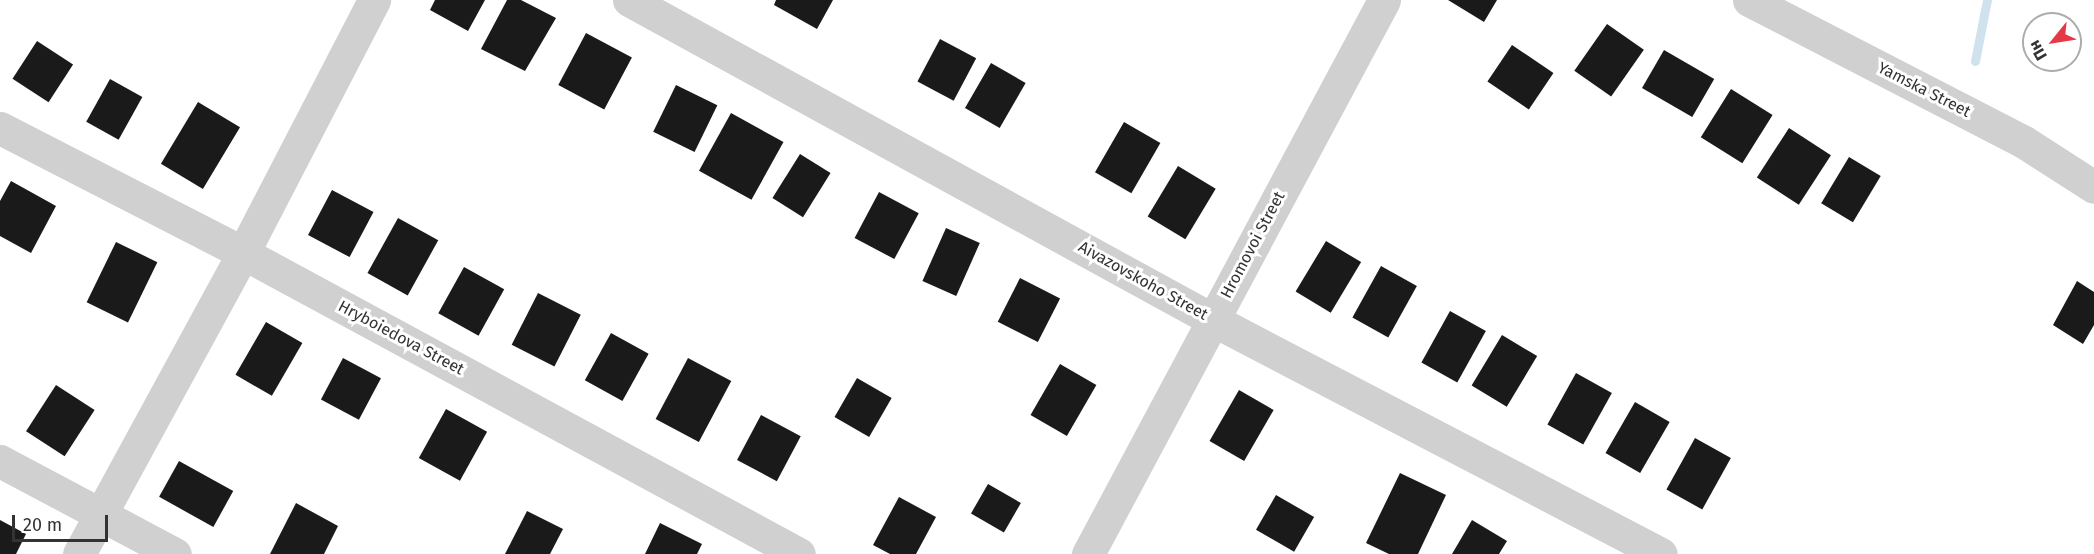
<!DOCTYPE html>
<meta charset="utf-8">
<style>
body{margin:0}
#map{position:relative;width:2094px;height:554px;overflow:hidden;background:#fff;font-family:"Fira Sans",sans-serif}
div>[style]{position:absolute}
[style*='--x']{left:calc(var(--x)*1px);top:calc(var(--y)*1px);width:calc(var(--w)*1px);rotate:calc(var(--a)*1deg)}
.stream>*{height:9px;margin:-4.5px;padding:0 4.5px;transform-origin:4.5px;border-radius:4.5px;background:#cfe2ee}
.building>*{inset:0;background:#1a1a1a;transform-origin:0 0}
.minor>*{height:33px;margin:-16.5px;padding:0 16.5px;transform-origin:16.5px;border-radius:16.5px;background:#d0d0d0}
span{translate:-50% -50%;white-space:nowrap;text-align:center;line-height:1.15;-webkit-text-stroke:6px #fff;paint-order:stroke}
.street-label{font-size:16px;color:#333}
.north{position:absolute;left:2022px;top:12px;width:60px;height:60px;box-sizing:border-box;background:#fff;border:2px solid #adadad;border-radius:50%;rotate:240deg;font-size:16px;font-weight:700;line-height:24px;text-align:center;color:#333}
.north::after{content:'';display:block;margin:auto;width:21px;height:27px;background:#e63946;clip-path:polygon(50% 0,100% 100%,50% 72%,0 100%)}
.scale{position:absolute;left:12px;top:515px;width:96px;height:27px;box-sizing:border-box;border:3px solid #333;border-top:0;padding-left:8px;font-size:18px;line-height:21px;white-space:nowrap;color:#333;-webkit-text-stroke:4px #fff;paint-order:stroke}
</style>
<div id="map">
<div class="stream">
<div style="--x:1975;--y:61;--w:62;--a:-78.9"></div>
</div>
<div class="building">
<div style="clip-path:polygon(435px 0,485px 0,468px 31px,430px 10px)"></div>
<div style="clip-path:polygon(507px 0,521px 0,556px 18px,525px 71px,481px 49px)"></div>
<div style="clip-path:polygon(776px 0,833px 0,817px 29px,774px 5px)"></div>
<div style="clip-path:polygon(1448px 0,1497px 0,1484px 22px)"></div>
<div style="left:1607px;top:24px;width:45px;height:57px;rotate:35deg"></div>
<div style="left:586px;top:33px;width:52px;height:59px;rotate:28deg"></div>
<div style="left:940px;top:39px;width:41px;height:48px;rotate:28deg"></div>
<div style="left:37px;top:41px;width:43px;height:45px;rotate:33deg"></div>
<div style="left:1512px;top:45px;width:50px;height:44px;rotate:34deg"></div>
<div style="left:1664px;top:50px;width:58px;height:44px;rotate:30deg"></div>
<div style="left:991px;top:63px;width:40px;height:52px;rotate:30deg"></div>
<div style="left:110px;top:79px;width:37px;height:49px;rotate:29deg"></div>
<div style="left:676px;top:85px;width:46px;height:52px;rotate:26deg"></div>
<div style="left:1731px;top:89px;width:49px;height:57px;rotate:32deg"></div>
<div style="left:198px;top:102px;width:49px;height:72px;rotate:31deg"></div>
<div style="left:731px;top:113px;width:60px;height:66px;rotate:29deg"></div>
<div style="left:1124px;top:122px;width:42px;height:58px;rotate:30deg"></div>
<div style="left:1789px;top:128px;width:50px;height:59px;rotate:33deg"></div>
<div style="left:800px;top:154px;width:36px;height:52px;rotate:32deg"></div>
<div style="left:1849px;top:157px;width:37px;height:54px;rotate:31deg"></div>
<div style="left:1178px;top:166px;width:44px;height:59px;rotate:31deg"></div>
<div style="clip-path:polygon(11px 181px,56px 206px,31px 253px,0 236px,0 201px)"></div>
<div style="left:332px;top:190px;width:47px;height:51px;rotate:28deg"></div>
<div style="left:879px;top:192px;width:45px;height:52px;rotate:28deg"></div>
<div style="left:398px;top:218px;width:46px;height:63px;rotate:29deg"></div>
<div style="left:946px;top:228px;width:37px;height:58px;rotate:24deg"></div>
<div style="left:1326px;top:241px;width:41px;height:59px;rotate:31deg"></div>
<div style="left:116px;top:242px;width:46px;height:67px;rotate:26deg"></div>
<div style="left:1381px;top:266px;width:41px;height:59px;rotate:29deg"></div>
<div style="left:464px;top:267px;width:46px;height:53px;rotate:29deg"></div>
<div style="left:1020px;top:278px;width:45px;height:49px;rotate:27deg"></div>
<div style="clip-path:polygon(2077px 281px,2094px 292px,2094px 325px,2083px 344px,2053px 325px)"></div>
<div style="left:538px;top:293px;width:48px;height:58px;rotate:27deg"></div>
<div style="left:1450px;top:311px;width:41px;height:59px;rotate:29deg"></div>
<div style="left:266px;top:322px;width:42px;height:61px;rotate:30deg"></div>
<div style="left:611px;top:333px;width:43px;height:54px;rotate:29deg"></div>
<div style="left:1502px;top:335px;width:41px;height:59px;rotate:31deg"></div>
<div style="left:343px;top:358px;width:43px;height:47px;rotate:28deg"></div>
<div style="left:688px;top:358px;width:49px;height:69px;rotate:28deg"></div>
<div style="left:1060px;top:364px;width:42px;height:59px;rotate:30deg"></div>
<div style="left:1576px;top:373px;width:41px;height:59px;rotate:29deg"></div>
<div style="left:857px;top:378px;width:40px;height:45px;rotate:30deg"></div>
<div style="left:56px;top:385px;width:46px;height:55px;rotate:33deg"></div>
<div style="left:1239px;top:390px;width:40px;height:59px;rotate:30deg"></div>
<div style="left:1635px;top:402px;width:40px;height:59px;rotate:30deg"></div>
<div style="left:446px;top:409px;width:47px;height:56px;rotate:29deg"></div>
<div style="left:761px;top:415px;width:45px;height:51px;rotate:28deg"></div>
<div style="left:1695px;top:438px;width:41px;height:59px;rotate:29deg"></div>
<div style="left:179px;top:461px;width:62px;height:41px;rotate:29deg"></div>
<div style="clip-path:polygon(1400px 473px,1446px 495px,1418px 554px,1389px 554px,1366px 543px)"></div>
<div style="left:988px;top:484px;width:38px;height:34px;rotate:30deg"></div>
<div style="left:1276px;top:495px;width:44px;height:40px;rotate:30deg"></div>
<div style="clip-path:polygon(899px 497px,936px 517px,916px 554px,890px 554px,873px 545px)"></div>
<div style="clip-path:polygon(296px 503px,338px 526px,324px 554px,270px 554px)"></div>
<div style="clip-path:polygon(527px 511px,563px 529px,550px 554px,505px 554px)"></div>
<div style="clip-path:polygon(0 520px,26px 534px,16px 554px,0 554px)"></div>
<div style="clip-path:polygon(1472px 520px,1507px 541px,1499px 554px,1452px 554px)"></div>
<div style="clip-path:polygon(660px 523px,702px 544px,697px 554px,645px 554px)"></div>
</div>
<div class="minor">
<div style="--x:629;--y:0;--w:666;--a:28.72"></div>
<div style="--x:1213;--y:320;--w:505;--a:27.58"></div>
<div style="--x:1749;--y:0;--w:309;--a:27.3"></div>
<div style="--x:2024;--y:142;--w:83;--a:32.7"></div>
<div style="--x:0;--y:128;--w:273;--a:27.2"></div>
<div style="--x:243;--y:253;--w:632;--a:28.43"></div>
<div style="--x:0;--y:461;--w:198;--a:28"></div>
<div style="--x:79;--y:554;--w:343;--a:-61.4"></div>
<div style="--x:243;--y:253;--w:285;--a:-62.6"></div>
<div style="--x:1088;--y:554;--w:628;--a:-61.88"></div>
</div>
<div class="street-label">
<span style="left:1924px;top:90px;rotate:27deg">Yamska Street</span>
<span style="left:1253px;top:245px;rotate:-62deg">Hromovoi Street</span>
<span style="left:1143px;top:281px;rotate:29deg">Aivazovskoho Street</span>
<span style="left:401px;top:338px;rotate:28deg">Hryboiedova Street</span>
</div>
<div class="north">Пн</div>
<div class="scale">20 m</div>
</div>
